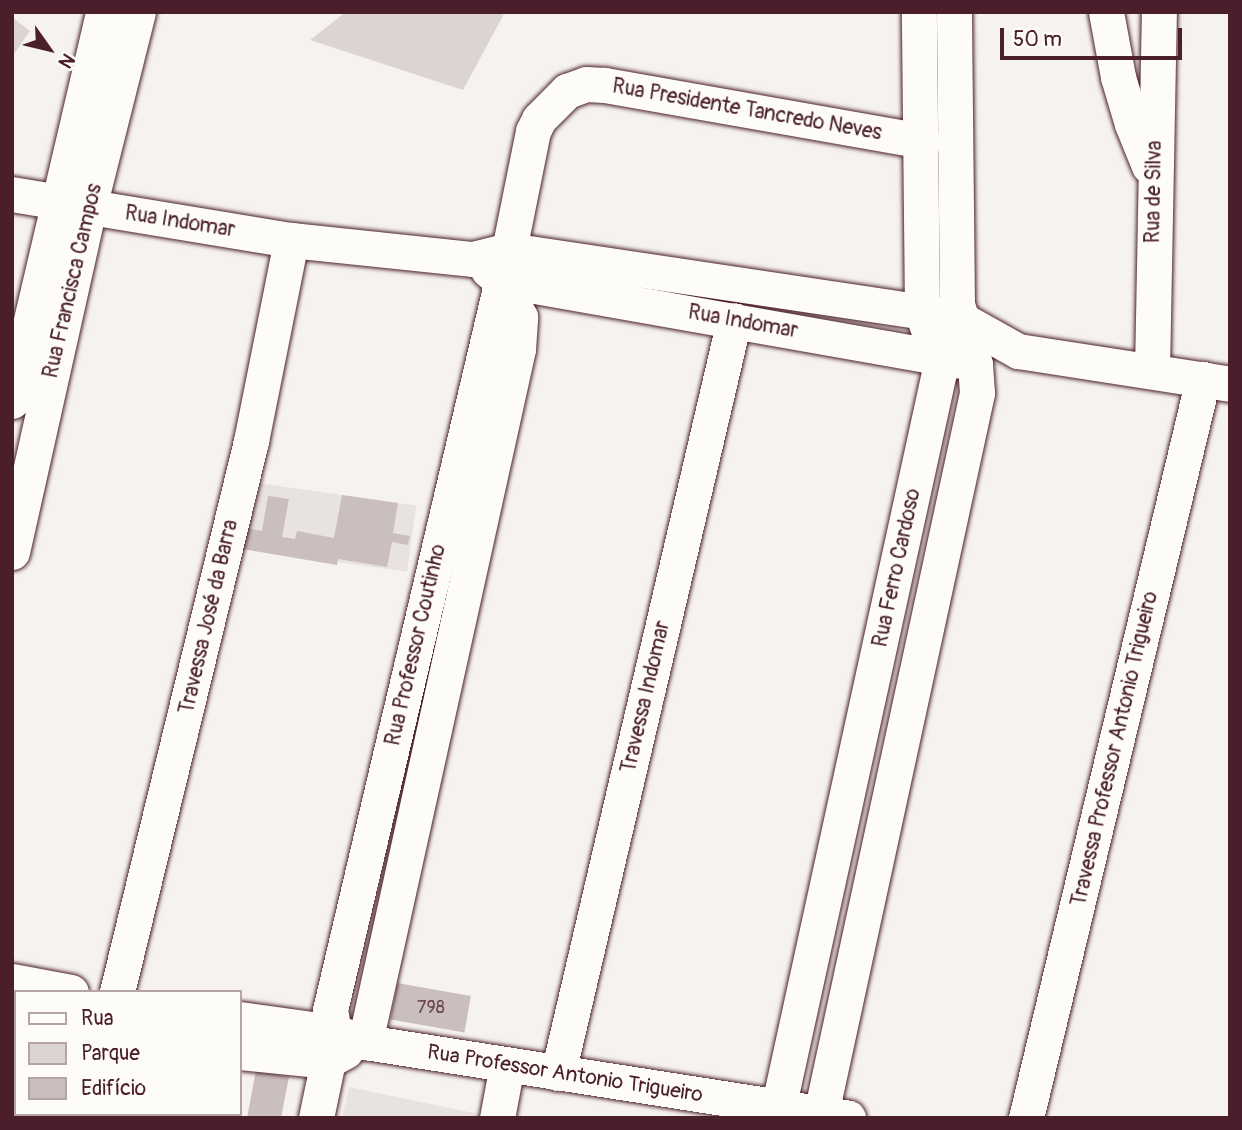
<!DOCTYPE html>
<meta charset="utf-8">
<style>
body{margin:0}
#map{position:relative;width:1242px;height:1130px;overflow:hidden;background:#f6f3ef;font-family:Pangolin,sans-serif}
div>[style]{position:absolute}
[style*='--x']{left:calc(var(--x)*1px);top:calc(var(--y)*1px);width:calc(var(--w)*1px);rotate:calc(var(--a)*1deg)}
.built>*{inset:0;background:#e9e3e0;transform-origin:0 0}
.green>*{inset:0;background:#dcd4d2}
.building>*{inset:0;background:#cbbfbe;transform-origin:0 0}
.roads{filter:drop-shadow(0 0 2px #4a1f2b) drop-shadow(0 0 2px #4a1f2b)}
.minor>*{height:35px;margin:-17.5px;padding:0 17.5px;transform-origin:17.5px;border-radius:17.5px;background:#fdfcf7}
span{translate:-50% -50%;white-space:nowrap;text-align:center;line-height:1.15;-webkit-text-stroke:5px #fdfcf7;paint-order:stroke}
.number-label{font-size:18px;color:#6a4750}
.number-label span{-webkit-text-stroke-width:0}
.street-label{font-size:21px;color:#4a1f2b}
.frame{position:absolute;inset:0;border:14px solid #4a1f2b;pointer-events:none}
.legend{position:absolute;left:14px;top:990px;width:228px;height:126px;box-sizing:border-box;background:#fdfcf7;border:2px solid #b5a4a5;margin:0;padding:9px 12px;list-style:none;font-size:21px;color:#4a1f2b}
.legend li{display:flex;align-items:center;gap:14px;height:35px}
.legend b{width:35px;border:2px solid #b5a4a5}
.north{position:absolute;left:14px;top:14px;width:70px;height:70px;-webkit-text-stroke:5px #fdfcf7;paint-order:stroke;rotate:124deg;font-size:19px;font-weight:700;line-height:28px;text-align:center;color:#4a1f2b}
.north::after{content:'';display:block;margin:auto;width:24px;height:32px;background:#4a1f2b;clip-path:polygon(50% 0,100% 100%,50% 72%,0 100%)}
.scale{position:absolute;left:1000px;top:28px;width:182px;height:32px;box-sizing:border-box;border:4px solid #4a1f2b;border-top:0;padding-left:9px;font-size:21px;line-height:24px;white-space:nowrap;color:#4a1f2b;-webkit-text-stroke:5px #fdfcf7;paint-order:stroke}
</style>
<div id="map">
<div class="built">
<div style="left:250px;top:482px;width:168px;height:67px;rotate:8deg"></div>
<div style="clip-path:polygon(349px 1087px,498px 1118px,342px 1118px)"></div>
</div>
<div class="green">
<div style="clip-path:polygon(346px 12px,505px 12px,463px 90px,310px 40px)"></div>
<div style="clip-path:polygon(12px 17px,30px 31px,12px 57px)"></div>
</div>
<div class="building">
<div style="clip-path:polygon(342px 495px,398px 503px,393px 533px,410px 536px,408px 545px,392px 542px,387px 567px,338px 559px,337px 565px,242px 549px,246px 528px,262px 531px,268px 496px,289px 499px,282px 537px,295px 539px,297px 531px,334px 538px)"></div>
<div style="left:397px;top:983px;width:75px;height:37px;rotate:10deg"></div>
<div style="clip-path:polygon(256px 1070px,289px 1077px,281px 1118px,247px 1118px)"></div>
</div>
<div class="roads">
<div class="minor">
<div style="--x:1106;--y:12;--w:66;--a:79.5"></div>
<div style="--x:1118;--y:77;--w:49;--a:73.4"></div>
<div style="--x:1132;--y:124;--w:45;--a:68"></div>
<div style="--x:12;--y:194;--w:283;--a:9.4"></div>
<div style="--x:291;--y:240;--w:183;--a:6"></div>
<div style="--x:473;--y:259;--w:37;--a:-14"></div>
<div style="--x:509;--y:250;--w:418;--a:8.5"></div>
<div style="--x:922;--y:312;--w:37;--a:9"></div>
<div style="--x:959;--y:318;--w:68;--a:29.2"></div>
<div style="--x:1018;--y:351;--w:215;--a:8.8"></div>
<div style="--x:488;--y:270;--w:16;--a:38"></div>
<div style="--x:501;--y:280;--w:463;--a:10"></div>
<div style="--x:1152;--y:371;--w:359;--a:-88.9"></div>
<div style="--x:12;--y:401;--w:400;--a:-76.8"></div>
<div style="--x:12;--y:552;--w:353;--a:-77.4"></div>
<div style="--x:89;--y:207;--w:201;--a:-75.9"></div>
<div style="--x:12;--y:981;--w:60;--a:10.6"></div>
<div style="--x:117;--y:992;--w:567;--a:-76.33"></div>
<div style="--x:251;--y:441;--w:205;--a:-78.7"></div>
<div style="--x:12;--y:1019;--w:4;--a:14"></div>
<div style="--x:240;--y:1019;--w:95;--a:7.9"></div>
<div style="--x:334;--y:1032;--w:33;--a:18"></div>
<div style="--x:365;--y:1042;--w:489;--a:8.9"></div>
<div style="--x:365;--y:1042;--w:710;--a:-77.55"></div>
<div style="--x:518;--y:349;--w:32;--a:-86"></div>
<div style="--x:520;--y:317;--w:42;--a:-117.2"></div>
<div style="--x:240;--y:1052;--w:87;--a:5.9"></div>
<div style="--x:327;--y:1061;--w:21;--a:-28"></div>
<div style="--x:558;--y:1073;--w:773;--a:-76.84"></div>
<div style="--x:17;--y:1114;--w:19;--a:12"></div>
<div style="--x:316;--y:1118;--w:88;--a:-78.2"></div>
<div style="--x:334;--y:1032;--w:22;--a:-100"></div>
<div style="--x:330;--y:1010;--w:781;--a:-76.75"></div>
<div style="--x:509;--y:250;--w:121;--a:-78.6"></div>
<div style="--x:533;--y:131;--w:13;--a:-63"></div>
<div style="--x:539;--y:119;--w:40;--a:-45"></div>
<div style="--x:567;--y:91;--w:20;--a:-20"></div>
<div style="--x:586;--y:84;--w:19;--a:3"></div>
<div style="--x:605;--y:85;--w:323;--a:10"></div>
<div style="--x:497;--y:1118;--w:54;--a:-79.3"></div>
<div style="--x:776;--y:1118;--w:764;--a:-77.67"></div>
<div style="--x:939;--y:372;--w:16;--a:-97"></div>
<div style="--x:937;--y:356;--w:46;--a:-108.8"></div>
<div style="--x:922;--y:312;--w:300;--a:-90.6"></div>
<div style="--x:820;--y:1118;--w:742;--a:-77.78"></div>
<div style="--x:977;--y:393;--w:29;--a:-94"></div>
<div style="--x:975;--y:364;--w:63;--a:-106.7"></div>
<div style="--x:957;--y:304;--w:292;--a:-90.6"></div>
<div style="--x:1026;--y:1118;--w:760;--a:-76.53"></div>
</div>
</div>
<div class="number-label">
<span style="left:431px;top:1008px">798</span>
</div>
<div class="street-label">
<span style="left:747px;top:110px;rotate:10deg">Rua Presidente Tancredo Neves</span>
<span style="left:1154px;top:192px;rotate:-89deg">Rua de Silva</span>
<span style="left:180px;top:222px;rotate:9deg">Rua Indomar</span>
<span style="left:73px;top:281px;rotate:-77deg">Rua Francisca Campos</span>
<span style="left:743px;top:322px;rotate:10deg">Rua Indomar</span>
<span style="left:897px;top:568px;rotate:-78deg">Rua Ferro Cardoso</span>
<span style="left:209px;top:617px;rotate:-77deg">Travessa José da Barra</span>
<span style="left:416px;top:645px;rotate:-77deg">Rua Professor Coutinho</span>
<span style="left:646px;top:697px;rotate:-77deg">Travessa Indomar</span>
<span style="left:1115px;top:749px;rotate:-77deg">Travessa Professor Antonio Trigueiro</span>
<span style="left:565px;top:1074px;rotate:9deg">Rua Professor Antonio Trigueiro</span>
</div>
<div class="frame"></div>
<ul class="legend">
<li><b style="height:9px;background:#fdfcf7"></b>Rua</li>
<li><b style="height:19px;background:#dcd4d2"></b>Parque</li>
<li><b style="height:19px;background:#cbbfbe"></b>Edifício</li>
</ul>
<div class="north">N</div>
<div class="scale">50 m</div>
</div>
